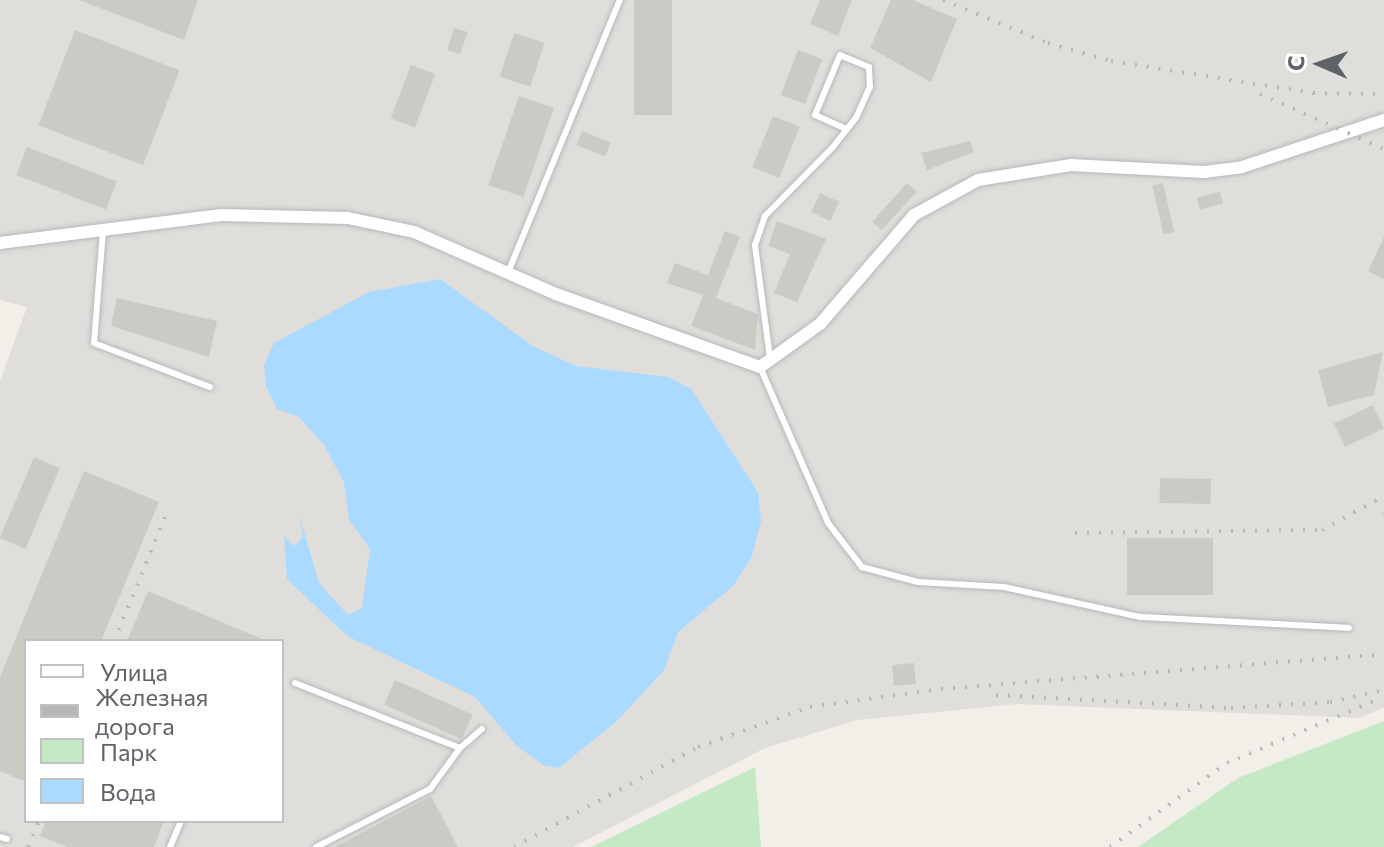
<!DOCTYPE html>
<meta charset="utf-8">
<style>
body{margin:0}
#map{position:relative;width:1384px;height:847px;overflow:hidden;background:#f1efe8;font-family:Commissioner,sans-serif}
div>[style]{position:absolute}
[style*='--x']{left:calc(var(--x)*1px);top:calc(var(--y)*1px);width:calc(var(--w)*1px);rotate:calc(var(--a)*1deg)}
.industrial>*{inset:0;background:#e0deda}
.green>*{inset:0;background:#c5e8c5}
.water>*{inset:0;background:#aadaff}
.building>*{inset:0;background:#cccac5;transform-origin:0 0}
.roads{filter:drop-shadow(0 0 2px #b5b8bc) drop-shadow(0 0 2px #b5b8bc)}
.lane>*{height:6px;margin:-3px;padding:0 3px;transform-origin:3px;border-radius:3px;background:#fff}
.street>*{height:12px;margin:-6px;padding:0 6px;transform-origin:6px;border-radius:6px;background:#fff}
.rail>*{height:4px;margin-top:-2px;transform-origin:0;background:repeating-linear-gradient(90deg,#b6b7b8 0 2px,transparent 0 12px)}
span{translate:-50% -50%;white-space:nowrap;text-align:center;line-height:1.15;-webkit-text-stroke:7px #fff;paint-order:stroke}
.legend{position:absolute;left:24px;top:639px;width:260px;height:184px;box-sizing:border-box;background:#fff;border:2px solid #bfc1c3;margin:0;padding:10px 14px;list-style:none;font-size:24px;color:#5f6368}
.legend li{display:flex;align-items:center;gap:16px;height:40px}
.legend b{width:40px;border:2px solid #bfc1c3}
.north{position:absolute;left:1280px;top:24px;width:80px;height:80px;-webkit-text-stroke:6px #fff;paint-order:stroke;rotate:272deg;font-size:22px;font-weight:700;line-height:32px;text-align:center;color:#5f6368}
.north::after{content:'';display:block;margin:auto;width:28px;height:36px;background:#5f6368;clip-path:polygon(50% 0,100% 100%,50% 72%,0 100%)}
</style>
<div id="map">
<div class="industrial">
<div style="clip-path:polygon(evenodd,0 0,1384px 0,1384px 707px,1360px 718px,1018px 704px,857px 720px,765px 748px,573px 847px,0 847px,0 381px,27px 307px,0 300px,0 0,26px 641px,282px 641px,282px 821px,26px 821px,26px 641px)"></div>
</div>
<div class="green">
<div style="clip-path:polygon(1384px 721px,1384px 847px,1138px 847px,1238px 778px)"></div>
<div style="clip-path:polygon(755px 767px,761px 847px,591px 847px)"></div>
</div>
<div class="water">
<div style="clip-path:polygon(440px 279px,533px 346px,576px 366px,669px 377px,691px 389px,758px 492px,761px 521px,752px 556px,733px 586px,678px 632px,664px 670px,618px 720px,559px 768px,543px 765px,517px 746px,475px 697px,347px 636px,287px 579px,284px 536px,294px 546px,303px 537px,299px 514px,319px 583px,348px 615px,362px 608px,370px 549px,349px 520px,344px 482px,324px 445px,299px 417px,277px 409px,266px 387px,264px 365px,274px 343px,369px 292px)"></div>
</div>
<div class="building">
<div style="clip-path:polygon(79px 0,198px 0,184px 40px)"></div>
<div style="left:634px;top:0;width:38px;height:115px"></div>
<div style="clip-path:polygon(820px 0,852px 0,838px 36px,810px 24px)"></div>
<div style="clip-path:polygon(891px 0,913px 0,957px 19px,931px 82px,870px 48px)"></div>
<div style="left:454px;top:28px;width:14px;height:23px;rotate:17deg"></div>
<div style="left:75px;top:30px;width:112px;height:102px;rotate:21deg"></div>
<div style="left:514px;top:33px;width:32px;height:46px;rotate:18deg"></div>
<div style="left:798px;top:50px;width:26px;height:48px;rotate:21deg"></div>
<div style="left:411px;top:65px;width:26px;height:57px;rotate:21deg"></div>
<div style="left:519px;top:96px;width:37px;height:94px;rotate:19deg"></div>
<div style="left:773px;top:116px;width:29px;height:55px;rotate:22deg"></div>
<div style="left:582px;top:131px;width:31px;height:15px;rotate:22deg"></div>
<div style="clip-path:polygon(970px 141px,974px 152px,927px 170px,921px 153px)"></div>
<div style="left:27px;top:147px;width:96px;height:30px;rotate:21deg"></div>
<div style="left:907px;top:183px;width:13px;height:52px;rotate:42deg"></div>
<div style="left:1163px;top:183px;width:50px;height:11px;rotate:77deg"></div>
<div style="left:1220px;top:192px;width:12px;height:24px;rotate:76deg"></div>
<div style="left:820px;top:193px;width:21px;height:21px;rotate:25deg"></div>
<div style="clip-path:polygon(777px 221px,826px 239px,797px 302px,774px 293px,790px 254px,768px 246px)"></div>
<div style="clip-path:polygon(725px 231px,740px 237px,716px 298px,758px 314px,755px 350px,691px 326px,703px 295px,667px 283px,675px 263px,708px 275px)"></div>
<div style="clip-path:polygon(1384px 237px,1384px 279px,1368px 271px)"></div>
<div style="clip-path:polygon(117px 298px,217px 321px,209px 357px,111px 326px)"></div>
<div style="clip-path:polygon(1383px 352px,1374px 395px,1328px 407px,1318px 370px)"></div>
<div style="left:1373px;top:405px;width:26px;height:43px;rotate:65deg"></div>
<div style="left:34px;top:457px;width:28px;height:88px;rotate:23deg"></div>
<div style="clip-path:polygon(84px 471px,159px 502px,101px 641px,26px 641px,26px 782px,0 771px,0 677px)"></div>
<div style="left:1160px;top:478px;width:51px;height:25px;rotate:1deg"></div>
<div style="left:1127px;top:538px;width:86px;height:57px"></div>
<div style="clip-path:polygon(148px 591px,267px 641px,127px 641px)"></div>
<div style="left:914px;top:663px;width:21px;height:22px;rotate:85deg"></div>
<div style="left:395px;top:680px;width:85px;height:27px;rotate:24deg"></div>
<div style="clip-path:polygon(431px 796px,458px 847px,335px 847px)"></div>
<div style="clip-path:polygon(46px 821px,164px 821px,154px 847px,67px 847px,40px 836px)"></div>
</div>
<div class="roads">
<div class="lane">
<div style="--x:103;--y:231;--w:112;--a:94.6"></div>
<div style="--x:94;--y:343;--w:124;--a:20.8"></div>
<div style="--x:509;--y:270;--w:292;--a:-67.7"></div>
<div style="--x:770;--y:358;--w:114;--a:-97.6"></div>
<div style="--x:755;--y:245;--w:31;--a:-71"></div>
<div style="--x:765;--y:216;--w:97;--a:-45.4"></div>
<div style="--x:833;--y:147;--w:23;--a:-52"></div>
<div style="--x:847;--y:129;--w:14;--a:-51"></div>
<div style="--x:856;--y:118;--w:34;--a:-66"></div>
<div style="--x:870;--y:87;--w:20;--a:-93"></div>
<div style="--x:869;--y:67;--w:31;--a:-158"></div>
<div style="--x:840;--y:55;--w:65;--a:112.6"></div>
<div style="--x:815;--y:115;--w:35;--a:24"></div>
<div style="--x:760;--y:367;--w:170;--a:66.4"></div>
<div style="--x:828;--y:523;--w:56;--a:52.3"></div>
<div style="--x:862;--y:567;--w:58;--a:15"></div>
<div style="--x:918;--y:582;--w:86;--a:3.3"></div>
<div style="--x:1004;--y:587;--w:140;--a:12.4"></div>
<div style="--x:1141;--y:617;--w:208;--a:3"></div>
<div style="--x:295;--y:683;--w:177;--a:21.5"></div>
<div style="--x:460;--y:748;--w:51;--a:126.2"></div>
<div style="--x:430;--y:789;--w:128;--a:153"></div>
<div style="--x:460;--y:748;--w:29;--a:-41"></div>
<div style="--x:0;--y:837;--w:7;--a:16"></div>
<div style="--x:170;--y:847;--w:28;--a:-67"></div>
</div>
<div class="street">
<div style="--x:0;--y:243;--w:223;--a:-7.2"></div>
<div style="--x:221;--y:215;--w:127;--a:1.4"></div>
<div style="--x:348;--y:218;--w:67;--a:12"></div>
<div style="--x:414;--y:232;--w:155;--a:23.6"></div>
<div style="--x:556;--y:294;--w:217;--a:19.7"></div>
<div style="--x:760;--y:367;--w:74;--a:-35.6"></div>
<div style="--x:820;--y:324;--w:144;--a:-49.2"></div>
<div style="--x:914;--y:215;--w:73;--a:-28.7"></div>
<div style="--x:978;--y:180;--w:94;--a:-9.2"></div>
<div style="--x:1071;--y:165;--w:133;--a:3"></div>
<div style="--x:1204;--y:172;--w:38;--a:-7"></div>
<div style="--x:1242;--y:167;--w:150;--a:-18.3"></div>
</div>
</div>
<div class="rail">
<div style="--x:943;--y:0;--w:113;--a:22.3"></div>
<div style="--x:1048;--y:43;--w:66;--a:15.9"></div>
<div style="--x:1111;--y:61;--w:205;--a:9"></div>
<div style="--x:1313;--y:93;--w:71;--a:0.8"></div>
<div style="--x:1260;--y:94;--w:136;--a:23.9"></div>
<div style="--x:1383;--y:515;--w:1;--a:-45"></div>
<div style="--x:1075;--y:533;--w:247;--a:-0.7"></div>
<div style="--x:1322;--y:530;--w:71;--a:-28.7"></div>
<div style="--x:114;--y:641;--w:134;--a:-67.6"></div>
<div style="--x:996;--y:695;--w:235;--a:3.2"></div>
<div style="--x:1231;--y:708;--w:99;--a:-3.5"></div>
<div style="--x:1330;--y:702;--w:55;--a:-12.5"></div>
<div style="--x:28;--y:847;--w:28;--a:-67"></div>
<div style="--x:514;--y:847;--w:209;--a:-28.5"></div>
<div style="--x:698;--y:747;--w:119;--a:-19.7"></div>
<div style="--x:810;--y:707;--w:132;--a:-7.8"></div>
<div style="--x:941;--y:689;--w:444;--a:-4.5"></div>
<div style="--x:1110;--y:847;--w:144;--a:-35.7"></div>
<div style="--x:1227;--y:763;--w:160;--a:-22.9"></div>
</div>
<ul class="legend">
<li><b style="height:10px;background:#fff"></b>Улица</li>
<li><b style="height:10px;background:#b6b7b8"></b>Железная дорога</li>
<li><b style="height:22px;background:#c5e8c5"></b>Парк</li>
<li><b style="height:22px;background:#aadaff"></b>Вода</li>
</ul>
<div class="north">С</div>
</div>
